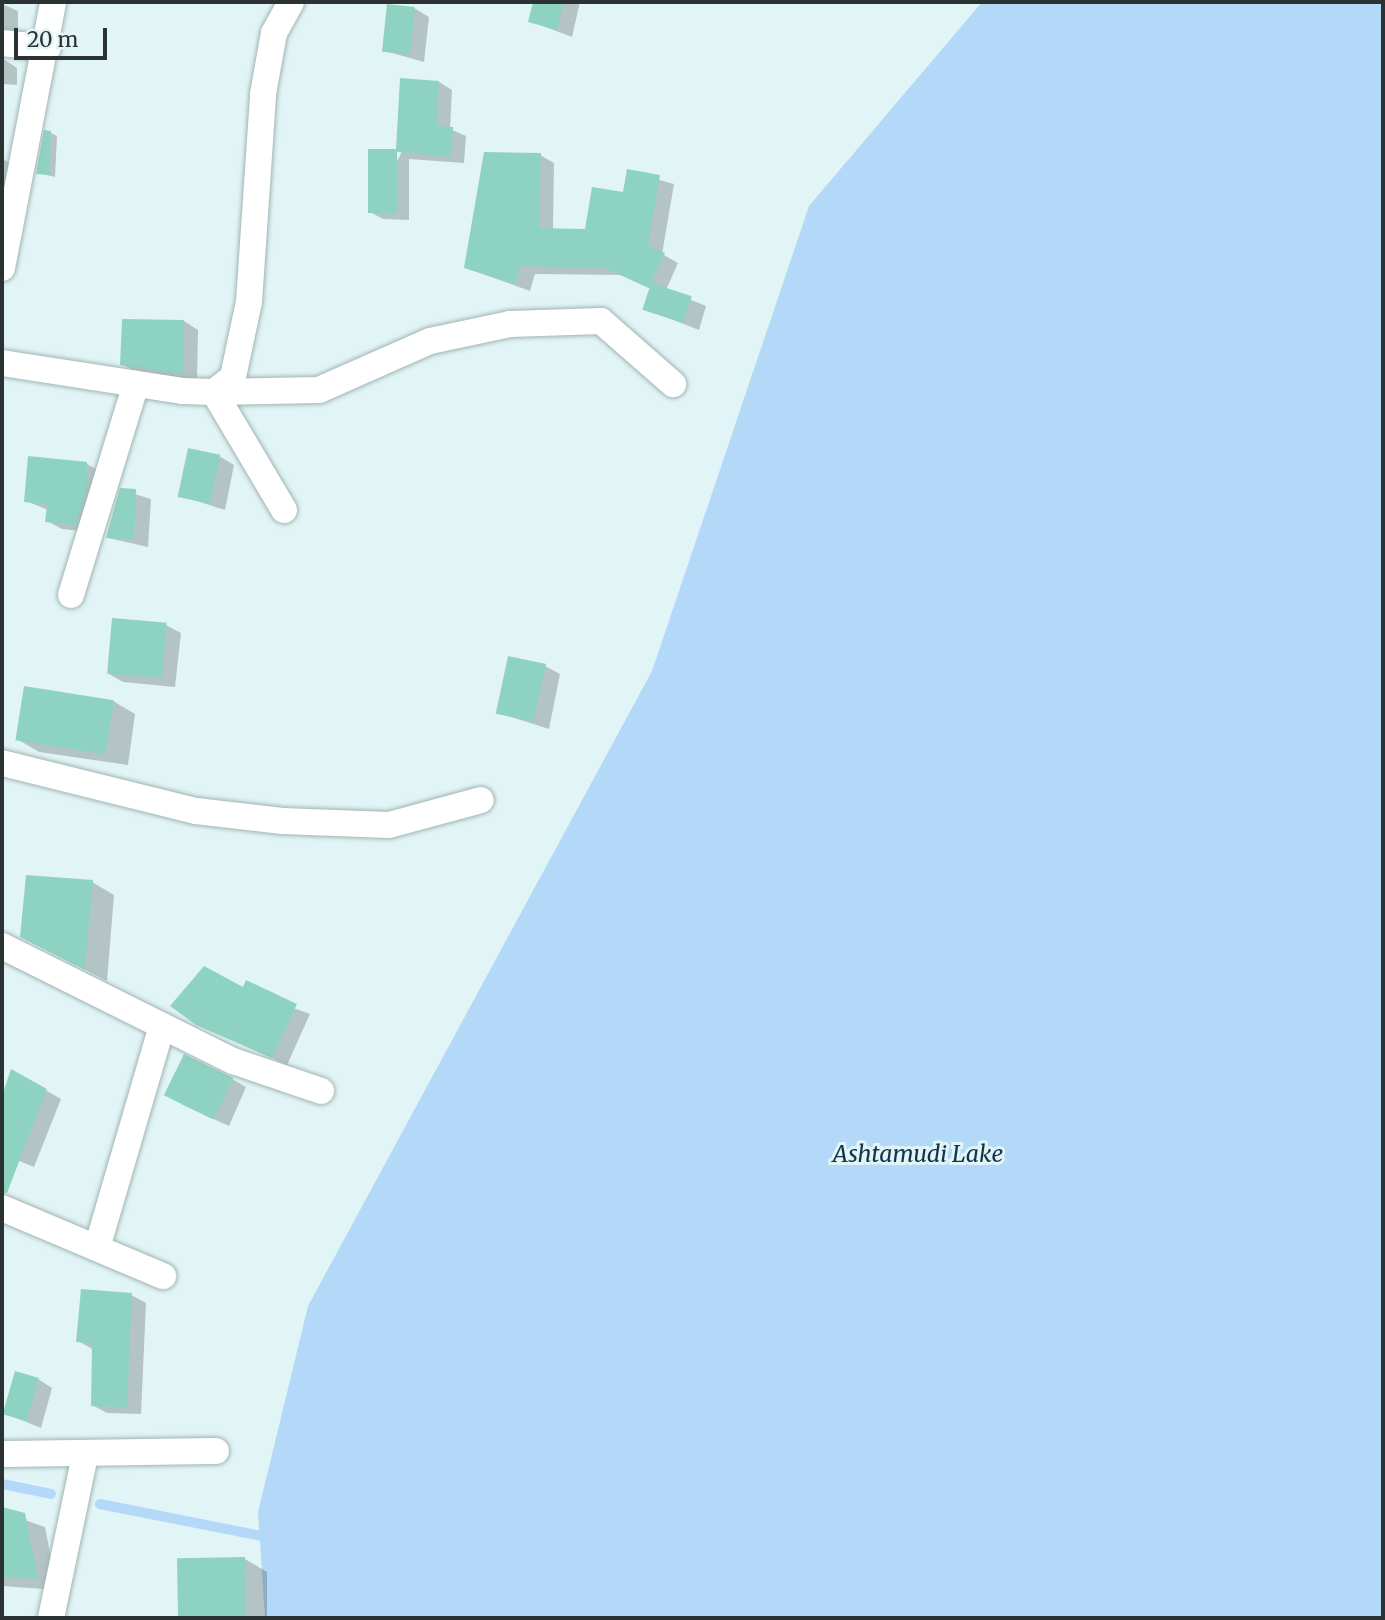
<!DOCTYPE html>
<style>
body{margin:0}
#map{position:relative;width:1385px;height:1620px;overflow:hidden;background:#e2f5f6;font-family:Merriweather,serif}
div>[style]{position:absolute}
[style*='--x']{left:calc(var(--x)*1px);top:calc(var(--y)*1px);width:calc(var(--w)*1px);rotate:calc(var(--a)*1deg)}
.water>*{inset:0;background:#b4d8f7}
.shadow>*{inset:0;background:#0003}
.stream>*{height:10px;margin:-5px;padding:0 5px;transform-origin:5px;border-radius:5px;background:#b4d8f7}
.building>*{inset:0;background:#8ed3c2;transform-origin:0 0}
.roads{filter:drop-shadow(0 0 2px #a1b4b4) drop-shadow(0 0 2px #a1b4b4)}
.street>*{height:26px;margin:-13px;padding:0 13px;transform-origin:13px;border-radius:13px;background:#fff}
span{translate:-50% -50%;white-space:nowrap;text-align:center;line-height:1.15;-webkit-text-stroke:6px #e2f5f6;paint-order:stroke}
.water-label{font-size:23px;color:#11334e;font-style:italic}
.frame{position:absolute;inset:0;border:4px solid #2a3232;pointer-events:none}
.scale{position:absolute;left:14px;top:28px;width:93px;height:32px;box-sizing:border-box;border:4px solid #2a3232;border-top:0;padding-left:9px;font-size:21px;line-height:24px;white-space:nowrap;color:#2a3232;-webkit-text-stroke:5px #e2f5f6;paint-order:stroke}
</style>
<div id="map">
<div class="water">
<div style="clip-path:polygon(982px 2px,1383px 2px,1383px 1618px,265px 1618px,258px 1512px,308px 1306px,652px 671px,809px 206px)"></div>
</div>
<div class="shadow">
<div style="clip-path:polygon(535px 2px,580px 2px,572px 37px,530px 21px)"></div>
<div style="clip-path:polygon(2px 4px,18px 11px,18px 34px,2px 44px)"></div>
<div style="clip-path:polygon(414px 8px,429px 17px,424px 62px,385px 51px)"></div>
<div style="clip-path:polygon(2px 58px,17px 68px,17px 85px,2px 84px)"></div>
<div style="clip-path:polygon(439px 82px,452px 90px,450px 129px,466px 136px,464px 163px,409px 159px,409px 220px,383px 219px,370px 212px)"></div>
<div style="clip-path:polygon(51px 133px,57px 136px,55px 177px,38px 173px)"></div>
<div style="clip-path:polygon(540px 155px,554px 163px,553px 230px,587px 230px,624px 194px,628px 171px,674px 184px,662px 254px,678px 263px,666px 290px,706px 306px,699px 330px,645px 309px,651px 289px,621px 275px,535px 274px,530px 291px,466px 268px)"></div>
<div style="clip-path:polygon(2px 159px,21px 168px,16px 196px,2px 196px)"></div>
<div style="clip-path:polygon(184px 321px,198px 330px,197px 381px,137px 373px,122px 364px)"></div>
<div style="clip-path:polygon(219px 456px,234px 465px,225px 510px,181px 496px)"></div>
<div style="clip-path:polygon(87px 464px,101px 472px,90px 532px,62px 529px,47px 521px,48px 510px,26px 501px)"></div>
<div style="clip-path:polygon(122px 490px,151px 499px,148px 547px,108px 538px)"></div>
<div style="clip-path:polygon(166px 625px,181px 633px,175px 687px,123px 682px,109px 674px)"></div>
<div style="clip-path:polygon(545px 666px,560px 674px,549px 729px,499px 713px)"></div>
<div style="clip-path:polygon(113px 701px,135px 714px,128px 765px,39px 752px,17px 739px)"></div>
<div style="clip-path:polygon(92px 882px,114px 895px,107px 981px,22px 937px)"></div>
<div style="clip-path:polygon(243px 990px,310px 1014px,287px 1065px,197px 1024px)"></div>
<div style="clip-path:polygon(12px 1071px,61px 1099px,34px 1167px,2px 1154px,2px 1101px)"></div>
<div style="clip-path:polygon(232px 1079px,246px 1087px,229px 1126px,181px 1104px)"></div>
<div style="clip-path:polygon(131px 1295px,146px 1303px,141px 1414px,107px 1413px,92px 1405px,94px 1350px,78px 1341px)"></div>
<div style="clip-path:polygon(38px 1379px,52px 1388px,41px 1428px,4px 1413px)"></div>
<div style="clip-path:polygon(2px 1512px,45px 1527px,57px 1590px,2px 1586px)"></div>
<div style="clip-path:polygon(245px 1559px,267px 1572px,267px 1618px,179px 1618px,179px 1560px)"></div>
</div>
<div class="stream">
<div style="--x:2;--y:1484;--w:50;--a:11.5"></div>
<div style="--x:100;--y:1504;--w:174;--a:11.2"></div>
</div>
<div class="building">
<div style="clip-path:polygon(533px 2px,564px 2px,557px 30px,528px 22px)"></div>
<div style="left:387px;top:4px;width:28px;height:48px;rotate:6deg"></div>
<div style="clip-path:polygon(400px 78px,439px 81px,437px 126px,453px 127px,451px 157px,397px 152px,397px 213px,368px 213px,368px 149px,396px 149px)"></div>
<div style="clip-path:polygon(44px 130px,51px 131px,49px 175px,36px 174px)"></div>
<div style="clip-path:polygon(484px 152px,541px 153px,539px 228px,585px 229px,592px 187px,623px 192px,627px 169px,660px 175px,648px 246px,665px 253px,649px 288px,605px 268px,520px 266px,515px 284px,464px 268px)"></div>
<div style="left:651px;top:283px;width:43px;height:28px;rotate:18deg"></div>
<div style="clip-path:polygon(122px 319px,184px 320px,183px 374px,120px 365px)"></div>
<div style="left:188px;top:448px;width:33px;height:50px;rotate:12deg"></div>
<div style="clip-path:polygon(28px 456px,87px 462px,88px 486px,76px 525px,45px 522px,47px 504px,24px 502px)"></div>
<div style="clip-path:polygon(120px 488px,136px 489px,134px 540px,106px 538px)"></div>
<div style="left:112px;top:618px;width:55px;height:56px;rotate:5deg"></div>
<div style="left:508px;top:656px;width:39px;height:59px;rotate:12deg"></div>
<div style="left:24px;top:686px;width:91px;height:55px;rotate:9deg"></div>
<div style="clip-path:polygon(26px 875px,93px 880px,85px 970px,20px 937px)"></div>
<div style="clip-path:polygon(204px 966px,243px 987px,246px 980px,297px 1004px,272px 1058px,196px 1025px,170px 1006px)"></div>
<div style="left:184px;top:1054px;width:55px;height:46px;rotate:26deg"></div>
<div style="clip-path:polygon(11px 1069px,47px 1089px,7px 1193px,2px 1193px,2px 1096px)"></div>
<div style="clip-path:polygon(81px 1289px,132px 1293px,127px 1407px,91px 1406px,92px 1343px,76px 1342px)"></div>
<div style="left:15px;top:1371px;width:25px;height:45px;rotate:16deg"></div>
<div style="clip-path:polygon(2px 1507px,25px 1513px,38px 1579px,2px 1577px)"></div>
<div style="left:245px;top:1557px;width:61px;height:68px;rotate:89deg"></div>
</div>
<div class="roads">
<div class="street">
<div style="--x:2;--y:43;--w:46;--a:6.2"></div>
<div style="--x:2;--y:268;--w:271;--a:-79.1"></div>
<div style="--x:2;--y:363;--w:182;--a:8.8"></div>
<div style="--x:182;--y:391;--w:32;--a:2"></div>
<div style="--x:214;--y:392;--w:24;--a:-38"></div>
<div style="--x:233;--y:377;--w:77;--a:-78"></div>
<div style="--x:249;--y:302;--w:208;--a:-86.1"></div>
<div style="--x:263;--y:94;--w:62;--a:-79.8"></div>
<div style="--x:274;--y:33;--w:35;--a:-61"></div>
<div style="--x:284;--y:510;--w:137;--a:-120.7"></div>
<div style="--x:214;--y:392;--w:105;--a:-1.1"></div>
<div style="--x:319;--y:390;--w:121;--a:-23.8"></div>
<div style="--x:430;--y:341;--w:82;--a:-12"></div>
<div style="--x:510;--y:324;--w:91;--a:-1.9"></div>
<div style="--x:601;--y:321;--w:96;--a:41.2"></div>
<div style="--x:71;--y:595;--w:221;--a:-72.9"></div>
<div style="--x:2;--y:763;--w:200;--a:13.9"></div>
<div style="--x:196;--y:811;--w:87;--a:6.6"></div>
<div style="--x:282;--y:821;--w:107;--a:2.1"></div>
<div style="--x:389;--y:825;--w:95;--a:-15.2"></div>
<div style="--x:2;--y:946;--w:258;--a:26.5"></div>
<div style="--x:233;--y:1061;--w:93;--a:18.8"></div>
<div style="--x:2;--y:1208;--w:175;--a:22.9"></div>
<div style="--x:97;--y:1248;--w:231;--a:-73.7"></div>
<div style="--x:2;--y:1454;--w:214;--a:-0.8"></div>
<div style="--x:51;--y:1618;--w:167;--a:-78.2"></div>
</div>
</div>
<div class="water-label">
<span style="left:918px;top:1154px">Ashtamudi Lake</span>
</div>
<div class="frame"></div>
<div class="scale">20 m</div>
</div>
